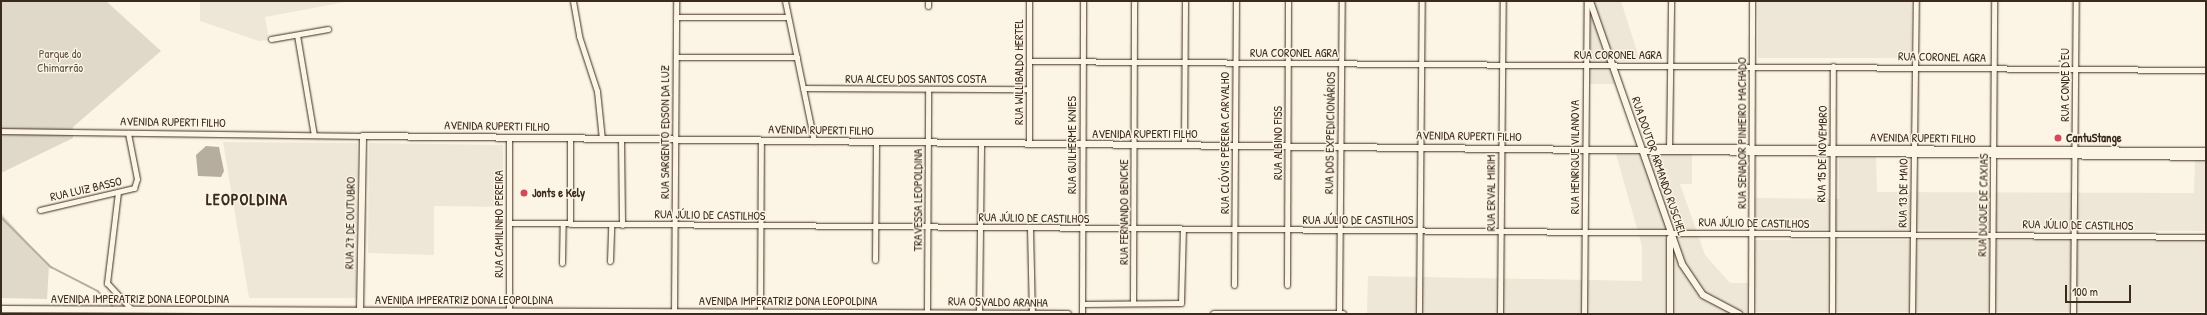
<!DOCTYPE html>
<meta charset="utf-8">
<style>
body{margin:0}
#map{position:relative;width:2207px;height:315px;overflow:hidden;background:#fcf5e5;font-family:"Patrick Hand",sans-serif}
div>[style]{position:absolute}
[style*='--x']{left:calc(var(--x)*1px);top:calc(var(--y)*1px);width:calc(var(--w)*1px);rotate:calc(var(--a)*1deg)}
.built>*{inset:0;background:#eee6d6;transform-origin:0 0}
.green>*{inset:0;background:#e0d8c8}
.water>*{inset:0;background:#b7ad9e}
.stream>*{height:1.5px;margin:-0.75px;padding:0 0.75px;transform-origin:0.75px;border-radius:0.75px;background:#b7ad9e}
.roads{filter:drop-shadow(0 0 1px #3b2a1e) drop-shadow(0 0 1px #3b2a1e)}
.minor>*{height:5px;margin:-2.5px;padding:0 2.5px;transform-origin:2.5px;border-radius:2.5px;background:#fcf5e5}
.major>*{height:6px;margin:-3px;padding:0 3px;transform-origin:3px;border-radius:3px;background:#fcf5e5}
.dots>*{width:11px;height:11px;translate:-50% -50%;box-sizing:border-box;border:2px solid #fcf5e5;border-radius:50%}
span{translate:-50% -50%;white-space:nowrap;text-align:center;line-height:1.15;-webkit-text-stroke:3px #fcf5e5;paint-order:stroke}
.street-label{font-size:12px;color:#3b2a1e}
.park-label{font-size:12px;color:#645648}
.poi-label{font-size:12px;color:#3b2a1e;font-weight:700}
.left{translate:0 -50%;text-align:left}
.district-label{font-size:16px;color:#3b2a1e;font-weight:700;letter-spacing:1px}
.frame{position:absolute;inset:0;border:2px solid #3b2a1e;pointer-events:none}
.scale{position:absolute;left:2065px;top:285px;width:66px;height:18px;box-sizing:border-box;border:2px solid #3b2a1e;border-top:0;padding-left:5px;font-size:12px;line-height:14px;white-space:nowrap;color:#3b2a1e;-webkit-text-stroke:3px #fcf5e5;paint-order:stroke}
</style>
<div id="map">
<div class="built">
<div style="clip-path:polygon(200px 1px,351px 1px,265px 17px,269px 40px,259px 41px,200px 21px)"></div>
<div style="clip-path:polygon(1591px 1px,1621px 1px,1640px 61px,1609px 61px,1615px 84px,1590px 84px)"></div>
<div style="left:1758px;top:1px;width:153px;height:57px"></div>
<div style="clip-path:polygon(223px 142px,357px 143px,356px 298px,249px 298px)"></div>
<div style="clip-path:polygon(369px 143px,503px 145px,503px 207px,434px 206px,434px 255px,368px 253px)"></div>
<div style="clip-path:polygon(1616px 154px,1692px 154px,1692px 184px,1680px 184px,1705px 255px,1730px 283px,1748px 283px,1748px 314px,1367px 314px,1368px 276px,1642px 281px,1642px 246px)"></div>
<div style="clip-path:polygon(1839px 157px,1876px 157px,1877px 192px,2194px 193px,2195px 159px,2206px 159px,2206px 231px,1756px 229px,1756px 198px,1839px 199px)"></div>
<div style="left:1755px;top:240px;width:451px;height:72px"></div>
</div>
<div class="green">
<div style="clip-path:polygon(1px 1px,106px 1px,161px 51px,73px 127px,73px 138px,1px 173px)"></div>
<div style="clip-path:polygon(1px 213px,49px 266px,47px 299px,1px 298px)"></div>
</div>
<div class="water">
<div style="clip-path:polygon(206px 146px,219px 147px,224px 171px,221px 177px,198px 176px,196px 155px)"></div>
</div>
<div class="stream">
<div style="--x:1;--y:217;--w:71;--a:45"></div>
<div style="--x:51;--y:267;--w:53;--a:27.1"></div>
<div style="--x:98;--y:291;--w:21;--a:45"></div>
</div>
<div class="roads">
<div class="minor">
<div style="--x:573;--y:1;--w:36;--a:80"></div>
<div style="--x:579;--y:36;--w:58;--a:71.9"></div>
<div style="--x:597;--y:91;--w:48;--a:84.1"></div>
<div style="--x:785;--y:1;--w:143;--a:78.3"></div>
<div style="--x:928;--y:1;--w:5;--a:90"></div>
<div style="--x:676;--y:17;--w:112;--a:0"></div>
<div style="--x:297;--y:35;--w:101;--a:80.4"></div>
<div style="--x:271;--y:39;--w:58;--a:-10"></div>
<div style="--x:676;--y:57;--w:121;--a:0"></div>
<div style="--x:1029;--y:61;--w:1177;--a:0.44"></div>
<div style="--x:803;--y:88;--w:226;--a:0.3"></div>
<div style="--x:1;--y:131;--w:362;--a:0.8"></div>
<div style="--x:621;--y:139;--w:86;--a:89.3"></div>
<div style="--x:1029;--y:144;--w:143;--a:-90"></div>
<div style="--x:1184;--y:145;--w:144;--a:-89.6"></div>
<div style="--x:1669;--y:151;--w:150;--a:-89.2"></div>
<div style="--x:118;--y:192;--w:92;--a:96.9"></div>
<div style="--x:107;--y:283;--w:35;--a:47"></div>
<div style="--x:40;--y:210;--w:97;--a:-13.2"></div>
<div style="--x:134;--y:188;--w:9;--a:-72"></div>
<div style="--x:137;--y:179;--w:47;--a:-101.1"></div>
<div style="--x:509;--y:223;--w:1697;--a:0.47"></div>
<div style="--x:570;--y:224;--w:86;--a:-90"></div>
<div style="--x:1030;--y:228;--w:85;--a:88.7"></div>
<div style="--x:875;--y:260;--w:118;--a:-89.5"></div>
<div style="--x:610;--y:261;--w:37;--a:-88"></div>
<div style="--x:562;--y:263;--w:39;--a:-89"></div>
<div style="--x:1234;--y:285;--w:284;--a:-89.6"></div>
<div style="--x:1287;--y:285;--w:284;--a:-89.8"></div>
<div style="--x:1133;--y:303;--w:302;--a:-89.8"></div>
<div style="--x:1082;--y:304;--w:99;--a:-0.6"></div>
<div style="--x:1181;--y:303;--w:74;--a:-88.5"></div>
<div style="--x:509;--y:311;--w:173;--a:-90"></div>
<div style="--x:927;--y:312;--w:223;--a:-89.7"></div>
<div style="--x:979;--y:312;--w:169;--a:-89.3"></div>
<div style="--x:674;--y:314;--w:313;--a:-89.6"></div>
<div style="--x:760;--y:314;--w:173;--a:-89.7"></div>
<div style="--x:1082;--y:314;--w:313;--a:-89.8"></div>
<div style="--x:1339;--y:314;--w:313;--a:-89.5"></div>
<div style="--x:1419;--y:314;--w:313;--a:-89.5"></div>
<div style="--x:1500;--y:314;--w:313;--a:-89.5"></div>
<div style="--x:1584;--y:314;--w:313;--a:-89.5"></div>
<div style="--x:1751;--y:314;--w:313;--a:-89.8"></div>
<div style="--x:1832;--y:314;--w:248;--a:-89.8"></div>
<div style="--x:1912;--y:314;--w:313;--a:-89.3"></div>
<div style="--x:1992;--y:314;--w:313;--a:-89.6"></div>
<div style="--x:2073;--y:314;--w:313;--a:-89.5"></div>
</div>
<div class="major">
<div style="--x:1590;--y:1;--w:279;--a:70.7"></div>
<div style="--x:1682;--y:264;--w:37;--a:56"></div>
<div style="--x:1703;--y:295;--w:41;--a:27.8"></div>
<div style="--x:1654;--y:148;--w:552;--a:0.31"></div>
<div style="--x:1;--y:309;--w:1067;--a:0.27"></div>
<div style="--x:360;--y:310;--w:174;--a:-89"></div>
<div style="--x:363;--y:136;--w:1843;--a:0.65"></div>
<div style="--x:1214;--y:314;--w:129;--a:0"></div>
<div style="--x:1670;--y:314;--w:76;--a:-90"></div>
</div>
</div>
<div class="dots">
<div style="left:2058px;top:138px;background:#d1495b"></div>
<div style="left:524px;top:193px;background:#d1495b"></div>
</div>
<div class="street-label">
<span style="left:1294px;top:53px">RUA CORONEL AGRA</span>
<span style="left:1618px;top:55px">RUA CORONEL AGRA</span>
<span style="left:1942px;top:57px;rotate:1deg">RUA CORONEL AGRA</span>
<span style="left:1019px;top:72px;rotate:-90deg">RUA WILLIBALDO HERTEL</span>
<span style="left:916px;top:79px">RUA ALCEU DOS SANTOS COSTA</span>
<span style="left:2065px;top:85px;rotate:-90deg">RUA CONDE D'EU</span>
<span style="left:173px;top:122px;rotate:1deg">AVENIDA RUPERTI FILHO</span>
<span style="left:497px;top:126px;rotate:1deg">AVENIDA RUPERTI FILHO</span>
<span style="left:821px;top:130px;rotate:1deg">AVENIDA RUPERTI FILHO</span>
<span style="left:665px;top:132px;rotate:-90deg">RUA SARGENTO EDSON DA LUZ</span>
<span style="left:1330px;top:133px;rotate:-89deg">RUA DOS EXPEDICIONÁRIOS</span>
<span style="left:1742px;top:133px;rotate:-90deg">RUA SENADOR PINHEIRO MACHADO</span>
<span style="left:1145px;top:134px">AVENIDA RUPERTI FILHO</span>
<span style="left:1469px;top:136px;rotate:1deg">AVENIDA RUPERTI FILHO</span>
<span style="left:1923px;top:138px;rotate:1deg">AVENIDA RUPERTI FILHO</span>
<span style="left:1225px;top:143px;rotate:-90deg">RUA CLÓVIS PEREIRA CARVALHO</span>
<span style="left:1278px;top:143px;rotate:-90deg">RUA ALBINO FISS</span>
<span style="left:1072px;top:145px;rotate:-90deg">RUA GUILHERME KNIES</span>
<span style="left:1822px;top:154px;rotate:-89deg">RUA 15 DE NOVEMBRO</span>
<span style="left:1575px;top:157px;rotate:-90deg">RUA HENRIQUE VILANOVA</span>
<span style="left:1659px;top:166px;rotate:71deg">RUA DOUTOR ARMANDO RUSCHEL</span>
<span style="left:86px;top:189px;rotate:-13deg">RUA LUIZ BASSO</span>
<span style="left:1491px;top:193px;rotate:-90deg">RUA ERVAL MIRIM</span>
<span style="left:1903px;top:193px;rotate:-89deg">RUA 13 DE MAIO</span>
<span style="left:918px;top:200px;rotate:-90deg">TRAVESSA LEOPOLDINA</span>
<span style="left:1983px;top:205px;rotate:-89deg">RUA DUQUE DE CAXIAS</span>
<span style="left:1124px;top:212px;rotate:-90deg">RUA FERNANDO BENCKE</span>
<span style="left:710px;top:215px;rotate:1deg">RUA JÚLIO DE CASTILHOS</span>
<span style="left:1034px;top:218px;rotate:1deg">RUA JÚLIO DE CASTILHOS</span>
<span style="left:1358px;top:220px">RUA JÚLIO DE CASTILHOS</span>
<span style="left:350px;top:223px;rotate:-89deg">RUA 27 DE OUTUBRO</span>
<span style="left:1754px;top:223px;rotate:1deg">RUA JÚLIO DE CASTILHOS</span>
<span style="left:499px;top:224px;rotate:-90deg">RUA CAMILINHO PEREIRA</span>
<span style="left:2078px;top:225px;rotate:1deg">RUA JÚLIO DE CASTILHOS</span>
<span style="left:140px;top:299px">AVENIDA IMPERATRIZ DONA LEOPOLDINA</span>
<span style="left:464px;top:300px">AVENIDA IMPERATRIZ DONA LEOPOLDINA</span>
<span style="left:788px;top:301px">AVENIDA IMPERATRIZ DONA LEOPOLDINA</span>
<span style="left:998px;top:302px;rotate:1deg">RUA OSVALDO ARANHA</span>
</div>
<div class="park-label">
<span style="left:60px;top:61px">Parque do<br>Chimarrão</span>
</div>
<div class="poi-label">
<span class="left" style="left:2066px;top:138px">CantuStange</span>
<span class="left" style="left:532px;top:193px">Jonts e Kely</span>
</div>
<div class="district-label">
<span style="left:247px;top:199px">LEOPOLDINA</span>
</div>
<div class="frame"></div>
<div class="scale">100 m</div>
</div>
